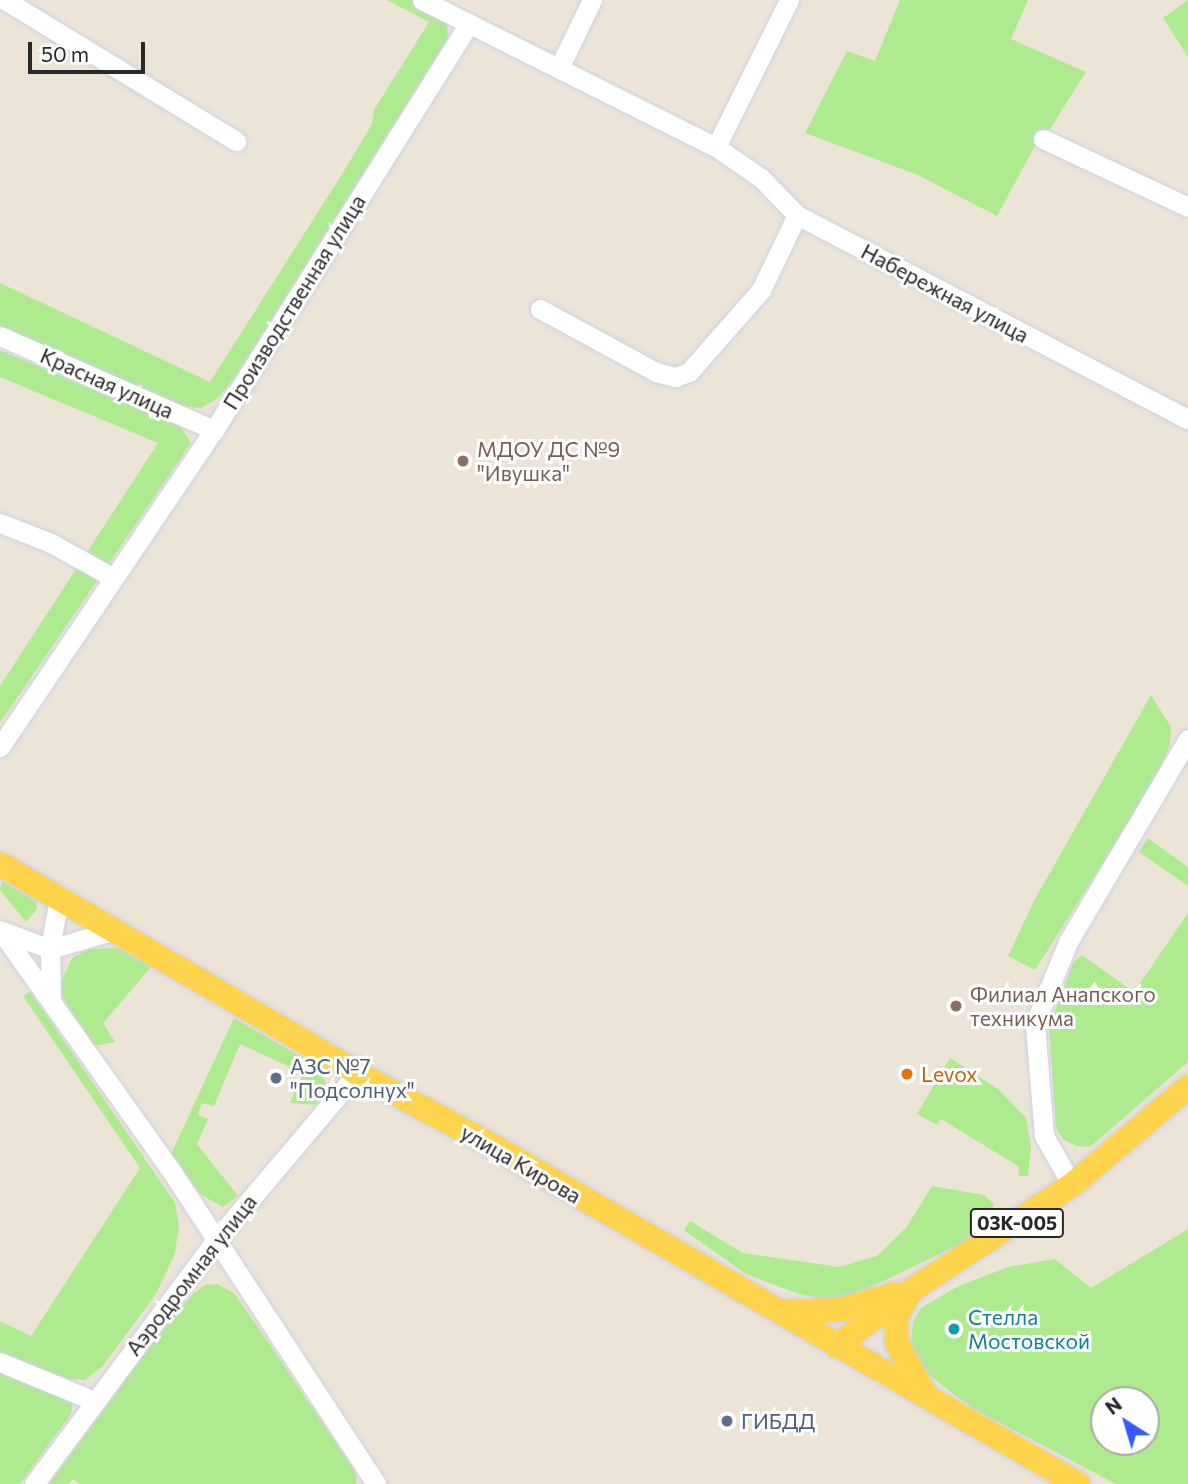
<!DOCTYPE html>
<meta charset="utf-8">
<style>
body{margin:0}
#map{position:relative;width:1188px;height:1484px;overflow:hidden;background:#ede4d8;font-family:Commissioner,sans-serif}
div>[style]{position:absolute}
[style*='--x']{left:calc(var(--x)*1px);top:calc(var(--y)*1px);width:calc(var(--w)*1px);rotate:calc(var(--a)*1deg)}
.green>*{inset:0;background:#aeea8e}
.roads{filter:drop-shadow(0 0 2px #cdd2e3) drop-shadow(0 0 2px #cdd2e3)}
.minor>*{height:19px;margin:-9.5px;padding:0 9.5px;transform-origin:9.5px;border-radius:9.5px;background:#fff}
.major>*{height:24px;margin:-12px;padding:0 12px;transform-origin:12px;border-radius:12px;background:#ffd34b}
.dots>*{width:19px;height:19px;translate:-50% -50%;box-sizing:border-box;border:4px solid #fff;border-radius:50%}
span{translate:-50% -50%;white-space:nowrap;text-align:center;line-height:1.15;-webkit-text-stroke:6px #fff;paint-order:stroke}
.shield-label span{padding:2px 5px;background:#fff;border:2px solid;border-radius:5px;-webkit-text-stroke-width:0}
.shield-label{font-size:19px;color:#282828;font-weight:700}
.street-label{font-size:21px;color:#282828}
.education-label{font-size:21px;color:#785e54}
.left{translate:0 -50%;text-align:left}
.service-label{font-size:21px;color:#4e5e75}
.food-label{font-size:21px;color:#c56008}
.culture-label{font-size:21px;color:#0d838f}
.north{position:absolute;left:1090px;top:1386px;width:70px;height:70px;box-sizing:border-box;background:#fff;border:2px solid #a9a9a9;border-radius:50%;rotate:323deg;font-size:19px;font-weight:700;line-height:28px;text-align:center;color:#282828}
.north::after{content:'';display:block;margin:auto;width:24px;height:32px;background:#335bff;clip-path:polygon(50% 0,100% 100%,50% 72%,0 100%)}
.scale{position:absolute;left:28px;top:42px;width:117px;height:32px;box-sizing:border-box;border:4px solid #282828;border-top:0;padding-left:9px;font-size:21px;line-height:24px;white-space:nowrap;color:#282828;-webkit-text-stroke:5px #fff;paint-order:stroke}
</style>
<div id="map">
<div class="green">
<div style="clip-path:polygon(387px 0,412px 0,431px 9px,447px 24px,448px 38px,236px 376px,218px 398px,201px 408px,180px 406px,0 328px,0 283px,210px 382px,344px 171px,372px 124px,374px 110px,429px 22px)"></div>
<div style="clip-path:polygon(900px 0,1028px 0,1011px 39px,1086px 72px,1050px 129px,1042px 133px,997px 216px,918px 175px,805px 133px,847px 51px,875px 61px)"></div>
<div style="clip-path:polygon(1188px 0,1188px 57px,1163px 18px)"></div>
<div style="clip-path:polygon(0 350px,181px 427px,191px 443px,0 723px,0 686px,158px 443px,0 377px)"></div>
<div style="clip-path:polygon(1151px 695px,1171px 727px,1170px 744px,1158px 776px,1035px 970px,1008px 956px,1035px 899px)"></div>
<div style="clip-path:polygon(1148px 838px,1188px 867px,1188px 886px,1139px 852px)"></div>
<div style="clip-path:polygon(2px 881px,36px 901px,37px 909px,26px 922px,0 890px)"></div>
<div style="clip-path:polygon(1188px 913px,1188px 1062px,1090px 1147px,1076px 1146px,1063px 1139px,1056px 1128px,1049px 1028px,1073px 963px,1082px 955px,1134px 992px)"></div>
<div style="clip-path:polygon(118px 948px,151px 967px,103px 1023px,115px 1042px,93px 1046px,58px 989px,72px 958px,89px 949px)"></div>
<div style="clip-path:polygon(30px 991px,175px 1203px,179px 1225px,175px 1253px,156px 1294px,102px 1367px,85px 1380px,69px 1379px,0 1353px,0 1321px,31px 1336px,140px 1168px,23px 996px)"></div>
<div style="clip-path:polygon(234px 1018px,315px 1065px,328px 1086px,316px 1105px,290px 1103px,303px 1073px,240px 1044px,214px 1106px,202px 1103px,198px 1115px,208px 1119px,197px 1144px,238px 1196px,223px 1207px,200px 1194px,171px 1154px)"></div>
<div style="clip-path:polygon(950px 1058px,998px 1089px,1026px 1118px,1031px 1146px,1028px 1176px,1019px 1176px,1018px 1166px,941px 1119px,937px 1125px,917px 1114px)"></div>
<div style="clip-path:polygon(932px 1186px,984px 1195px,994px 1204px,990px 1220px,961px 1244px,839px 1302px,799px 1294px,746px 1274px,684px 1230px,690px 1221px,743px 1253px,839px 1267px,877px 1256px,906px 1228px)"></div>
<div style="clip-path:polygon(evenodd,1188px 1229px,1188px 1484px,1116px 1484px,972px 1408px,926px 1373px,911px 1344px,913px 1322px,921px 1308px,957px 1287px,1008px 1267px,1055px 1259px,1091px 1288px,1188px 1229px,1104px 1400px,1146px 1400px,1146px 1442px,1104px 1442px,1104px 1400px)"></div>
<div style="clip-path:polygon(217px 1284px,234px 1293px,268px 1342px,357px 1474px,356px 1484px,80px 1484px,73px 1479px,69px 1484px,49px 1484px,167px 1322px,193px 1294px,205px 1285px)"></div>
<div style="clip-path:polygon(0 1372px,66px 1395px,73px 1403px,71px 1414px,20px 1484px,0 1484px)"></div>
</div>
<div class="roads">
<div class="minor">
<div style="--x:5;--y:0;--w:271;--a:31.4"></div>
<div style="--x:422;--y:0;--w:329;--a:26.6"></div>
<div style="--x:716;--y:147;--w:55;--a:34.6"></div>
<div style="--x:761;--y:178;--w:52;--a:45.8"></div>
<div style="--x:797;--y:215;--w:441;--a:27.6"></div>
<div style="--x:559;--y:68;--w:76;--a:-64.1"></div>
<div style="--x:1043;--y:139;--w:160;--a:25.1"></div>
<div style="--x:716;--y:147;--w:164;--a:-63.6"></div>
<div style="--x:540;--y:309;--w:132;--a:28.5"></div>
<div style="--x:656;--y:372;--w:20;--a:15"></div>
<div style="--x:675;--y:377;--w:15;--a:-20"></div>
<div style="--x:689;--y:372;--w:109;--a:-48.7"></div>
<div style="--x:761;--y:290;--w:83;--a:-64.4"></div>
<div style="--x:0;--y:336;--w:234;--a:23.7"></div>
<div style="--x:0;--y:523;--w:55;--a:21.4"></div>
<div style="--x:51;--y:543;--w:70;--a:29.1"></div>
<div style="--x:0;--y:747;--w:382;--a:-56"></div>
<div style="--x:214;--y:430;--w:480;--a:-57.9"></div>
<div style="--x:0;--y:930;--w:297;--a:54.6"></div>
<div style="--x:172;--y:1172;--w:373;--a:56.8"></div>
<div style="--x:2;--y:931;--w:51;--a:20.6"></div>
<div style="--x:50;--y:949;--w:68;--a:-16.3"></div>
<div style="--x:51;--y:996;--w:47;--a:-91.2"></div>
<div style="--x:50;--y:949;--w:53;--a:-80.2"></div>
<div style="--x:1072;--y:1185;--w:56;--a:-119.7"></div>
<div style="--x:1044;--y:1136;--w:113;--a:-94.6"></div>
<div style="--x:1035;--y:1023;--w:87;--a:-67.8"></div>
<div style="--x:1068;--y:942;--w:236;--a:-59.4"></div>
<div style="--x:0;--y:1362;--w:102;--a:22.5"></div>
<div style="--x:34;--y:1484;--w:304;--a:-53.3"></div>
<div style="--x:216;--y:1240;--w:219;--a:-49.8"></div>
</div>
<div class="major">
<div style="--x:0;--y:864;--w:414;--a:30.3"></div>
<div style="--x:357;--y:1073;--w:154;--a:28.2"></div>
<div style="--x:493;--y:1146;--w:676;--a:30.02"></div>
<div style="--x:909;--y:1294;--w:26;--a:119"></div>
<div style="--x:896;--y:1317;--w:27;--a:88"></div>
<div style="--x:897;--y:1344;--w:57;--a:60.8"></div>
<div style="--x:780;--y:1312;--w:60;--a:-1.9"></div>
<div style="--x:840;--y:1310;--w:57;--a:-16.2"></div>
<div style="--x:836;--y:1346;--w:96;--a:-36.5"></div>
<div style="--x:913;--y:1289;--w:190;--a:-33.2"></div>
<div style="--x:1072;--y:1185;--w:152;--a:-40.2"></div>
</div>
</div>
<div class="dots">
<div style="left:463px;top:461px;background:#8d6e63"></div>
<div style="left:956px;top:1006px;background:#8d6e63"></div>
<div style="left:907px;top:1074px;background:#e8710a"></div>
<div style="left:276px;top:1078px;background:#5c6f8a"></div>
<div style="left:954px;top:1329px;background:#0f9aa8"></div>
<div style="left:727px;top:1421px;background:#5c6f8a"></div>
</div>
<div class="shield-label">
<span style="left:1017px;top:1223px">03К-005</span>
</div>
<div class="street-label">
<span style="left:945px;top:293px;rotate:28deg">Набережная улица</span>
<span style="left:294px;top:302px;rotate:-58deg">Производственная улица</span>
<span style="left:107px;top:383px;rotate:24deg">Красная улица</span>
<span style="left:521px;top:1164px;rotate:30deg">улица Кирова</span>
<span style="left:191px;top:1275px;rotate:-52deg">Аэродромная улица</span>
</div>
<div class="education-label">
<span class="left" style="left:477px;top:461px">МДОУ ДС №9<br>"Ивушка"</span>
<span class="left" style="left:970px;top:1006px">Филиал Анапского<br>техникума</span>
</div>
<div class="service-label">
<span class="left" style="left:290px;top:1078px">АЗС №7<br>"Подсолнух"</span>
<span class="left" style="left:741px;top:1421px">ГИБДД</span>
</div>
<div class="food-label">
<span class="left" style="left:921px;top:1074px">Levox</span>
</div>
<div class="culture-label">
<span class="left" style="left:968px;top:1329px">Стелла<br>Мостовской</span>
</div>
<div class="north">N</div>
<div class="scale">50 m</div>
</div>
